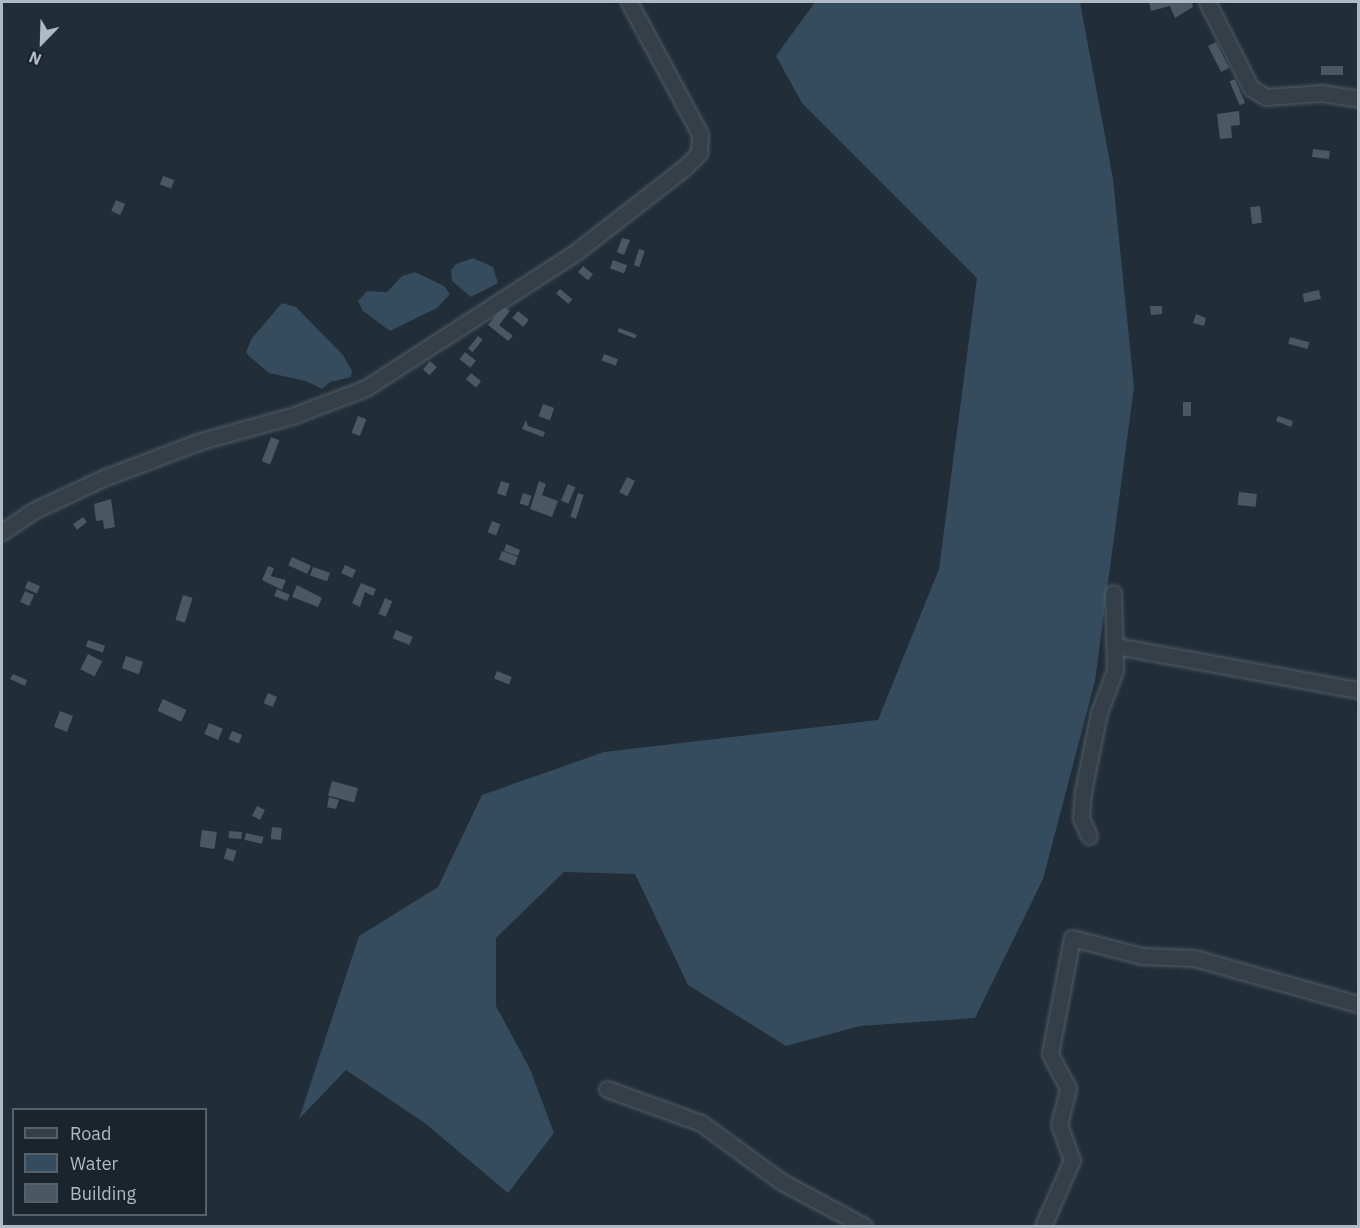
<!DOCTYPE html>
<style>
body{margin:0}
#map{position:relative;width:1360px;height:1228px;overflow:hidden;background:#212d37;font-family:"IBM Plex Sans",sans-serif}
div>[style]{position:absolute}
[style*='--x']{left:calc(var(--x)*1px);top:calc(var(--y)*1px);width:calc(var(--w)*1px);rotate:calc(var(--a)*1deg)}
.water>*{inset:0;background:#354b5e}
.building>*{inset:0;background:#495863;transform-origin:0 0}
.roads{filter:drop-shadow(0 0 2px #525d65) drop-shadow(0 0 2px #525d65)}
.street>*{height:15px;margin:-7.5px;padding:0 7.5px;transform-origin:7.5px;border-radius:7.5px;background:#343f48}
span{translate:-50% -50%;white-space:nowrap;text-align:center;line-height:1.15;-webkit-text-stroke:5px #1a242c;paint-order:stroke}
.frame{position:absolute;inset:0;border:3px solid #afbac4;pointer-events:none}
.legend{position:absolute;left:12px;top:1108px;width:195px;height:108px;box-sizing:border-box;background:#1a242c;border:2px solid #566069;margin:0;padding:8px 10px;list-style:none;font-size:18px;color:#afbac4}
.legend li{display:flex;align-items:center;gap:12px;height:30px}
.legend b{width:30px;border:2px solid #566069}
.north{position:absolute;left:12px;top:12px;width:60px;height:60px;-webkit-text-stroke:4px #1a242c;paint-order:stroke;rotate:203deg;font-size:16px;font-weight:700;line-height:24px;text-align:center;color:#afbac4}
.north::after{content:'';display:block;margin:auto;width:21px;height:27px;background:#afbac4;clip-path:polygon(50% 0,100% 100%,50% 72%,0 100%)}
</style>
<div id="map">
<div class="water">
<div style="clip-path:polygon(815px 2px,1080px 2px,1113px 179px,1134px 387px,1095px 681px,1043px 879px,975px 1018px,860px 1026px,786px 1046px,688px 985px,635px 874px,564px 872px,496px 938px,496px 1006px,530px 1069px,554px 1133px,508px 1193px,426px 1124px,346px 1070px,299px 1119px,359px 936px,438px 887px,482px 795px,604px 752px,878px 720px,939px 569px,977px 278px,802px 103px,776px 56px)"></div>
<div style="clip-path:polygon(473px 258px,493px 267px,498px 283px,471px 297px,452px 281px,451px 270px,456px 264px)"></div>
<div style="clip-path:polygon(415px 272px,444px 286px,450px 294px,437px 308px,390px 331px,363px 311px,358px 301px,367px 291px,387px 292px,402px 276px)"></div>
<div style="clip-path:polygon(282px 303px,296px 307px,343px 355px,352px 371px,351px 377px,330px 382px,322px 389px,306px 381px,269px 373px,249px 356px,246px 352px,252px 338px)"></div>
</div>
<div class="building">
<div style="clip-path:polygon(1149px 2px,1192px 2px,1193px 7px,1175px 18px,1170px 6px,1151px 11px)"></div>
<div style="left:1216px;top:42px;width:29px;height:9px;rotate:63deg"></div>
<div style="left:1343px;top:66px;width:9px;height:22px;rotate:90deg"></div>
<div style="left:1235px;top:79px;width:26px;height:6px;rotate:67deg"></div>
<div style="clip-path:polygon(1239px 111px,1240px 125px,1231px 126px,1232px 138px,1220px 139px,1217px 114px)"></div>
<div style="left:1313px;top:149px;width:17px;height:8px;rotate:7deg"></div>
<div style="left:163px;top:176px;width:12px;height:9px;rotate:20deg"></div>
<div style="left:116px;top:200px;width:10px;height:12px;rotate:24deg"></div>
<div style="left:1260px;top:206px;width:17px;height:10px;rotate:83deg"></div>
<div style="clip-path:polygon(622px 238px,630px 240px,624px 255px,617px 252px)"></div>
<div style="left:639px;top:249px;width:6px;height:17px;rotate:18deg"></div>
<div style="left:613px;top:260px;width:15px;height:9px;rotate:20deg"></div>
<div style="left:583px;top:266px;width:13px;height:8px;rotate:39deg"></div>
<div style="left:560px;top:289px;width:16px;height:6px;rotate:40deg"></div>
<div style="left:1319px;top:290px;width:9px;height:17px;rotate:77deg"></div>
<div style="clip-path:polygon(503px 306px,510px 311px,499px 325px,513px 336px,508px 341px,488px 325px)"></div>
<div style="clip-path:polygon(1150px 306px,1162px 306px,1162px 314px,1151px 315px)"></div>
<div style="left:518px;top:311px;width:14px;height:9px;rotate:39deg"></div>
<div style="clip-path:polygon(1196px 314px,1206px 318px,1204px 326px,1193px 323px)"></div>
<div style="left:619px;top:328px;width:19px;height:4px;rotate:21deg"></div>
<div style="left:478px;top:336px;width:6px;height:16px;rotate:39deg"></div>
<div style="left:1290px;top:337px;width:20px;height:7px;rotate:15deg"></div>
<div style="left:465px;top:352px;width:14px;height:9px;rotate:39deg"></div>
<div style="left:604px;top:354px;width:15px;height:7px;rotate:20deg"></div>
<div style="left:430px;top:361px;width:9px;height:11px;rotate:41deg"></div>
<div style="left:471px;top:373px;width:13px;height:8px;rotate:39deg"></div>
<div style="left:1183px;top:402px;width:8px;height:14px"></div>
<div style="left:543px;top:404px;width:12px;height:13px;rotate:20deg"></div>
<div style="left:358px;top:416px;width:9px;height:18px;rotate:21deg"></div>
<div style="clip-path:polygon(1278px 416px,1293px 421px,1291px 427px,1276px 421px)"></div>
<div style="clip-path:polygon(526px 420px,528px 426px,545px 432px,543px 437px,522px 429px)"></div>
<div style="left:271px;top:437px;width:9px;height:26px;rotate:21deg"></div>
<div style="left:627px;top:477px;width:9px;height:17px;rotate:27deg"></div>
<div style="left:501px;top:481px;width:9px;height:13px;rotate:18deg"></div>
<div style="clip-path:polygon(539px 481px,546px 484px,542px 495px,558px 501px,552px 517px,530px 509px)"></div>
<div style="left:568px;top:484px;width:8px;height:18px;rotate:23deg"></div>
<div style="left:1239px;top:492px;width:18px;height:13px;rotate:6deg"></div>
<div style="left:523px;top:493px;width:9px;height:11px;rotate:18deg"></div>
<div style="left:578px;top:493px;width:6px;height:25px;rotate:18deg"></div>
<div style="clip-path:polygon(111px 499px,115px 527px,104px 529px,103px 520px,96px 521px,94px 504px)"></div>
<div style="clip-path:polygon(83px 517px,87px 522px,77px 530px,73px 524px)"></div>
<div style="left:492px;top:521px;width:9px;height:12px;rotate:21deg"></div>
<div style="clip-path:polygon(506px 544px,520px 550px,518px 556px,504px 551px)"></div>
<div style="left:502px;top:551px;width:17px;height:9px;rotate:21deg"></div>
<div style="left:292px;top:557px;width:21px;height:9px;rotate:25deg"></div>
<div style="left:345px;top:565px;width:12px;height:9px;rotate:24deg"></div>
<div style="clip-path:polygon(268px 566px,274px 568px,271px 576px,286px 580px,282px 590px,262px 580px)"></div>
<div style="left:313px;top:567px;width:18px;height:9px;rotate:19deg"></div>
<div style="left:28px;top:581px;width:13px;height:8px;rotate:23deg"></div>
<div style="clip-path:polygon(361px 583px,376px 589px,373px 596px,365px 592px,360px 607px,352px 603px)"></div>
<div style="clip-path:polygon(297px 585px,322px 598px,318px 607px,292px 597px)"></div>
<div style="clip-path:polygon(277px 589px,290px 595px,287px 601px,274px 596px)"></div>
<div style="left:25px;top:591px;width:10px;height:12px;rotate:24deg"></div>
<div style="left:183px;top:595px;width:10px;height:26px;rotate:17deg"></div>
<div style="left:385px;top:598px;width:8px;height:17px;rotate:23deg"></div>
<div style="left:396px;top:630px;width:18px;height:9px;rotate:22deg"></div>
<div style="left:88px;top:640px;width:18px;height:7px;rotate:19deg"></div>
<div style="left:88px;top:654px;width:16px;height:17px;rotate:27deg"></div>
<div style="left:126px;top:656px;width:18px;height:13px;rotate:19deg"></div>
<div style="left:497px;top:671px;width:16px;height:8px;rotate:22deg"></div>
<div style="clip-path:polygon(13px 674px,27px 680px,25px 686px,10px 679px)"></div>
<div style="left:268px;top:693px;width:10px;height:11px;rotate:24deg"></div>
<div style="left:163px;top:699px;width:26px;height:13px;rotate:25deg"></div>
<div style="left:60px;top:711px;width:14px;height:17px;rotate:21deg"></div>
<div style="left:209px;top:723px;width:15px;height:12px;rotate:23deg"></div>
<div style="left:232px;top:731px;width:11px;height:9px;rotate:22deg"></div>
<div style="left:332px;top:781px;width:27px;height:15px;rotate:15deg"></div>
<div style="clip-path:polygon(329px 797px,339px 800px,336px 809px,327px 807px)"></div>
<div style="left:257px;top:806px;width:9px;height:11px;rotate:27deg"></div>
<div style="left:272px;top:827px;width:10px;height:12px;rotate:6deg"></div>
<div style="left:202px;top:830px;width:15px;height:17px;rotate:8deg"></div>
<div style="left:229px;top:831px;width:13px;height:7px;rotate:4deg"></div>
<div style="left:246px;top:833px;width:18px;height:7px;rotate:13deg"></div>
<div style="left:227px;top:848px;width:10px;height:11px;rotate:17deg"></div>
</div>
<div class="roads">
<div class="street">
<div style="--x:1207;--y:2;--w:97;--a:62.9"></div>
<div style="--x:1251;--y:88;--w:17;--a:31"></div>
<div style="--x:1266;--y:97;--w:56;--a:-4.1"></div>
<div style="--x:1322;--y:93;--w:36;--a:9"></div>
<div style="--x:2;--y:532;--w:37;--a:-34"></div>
<div style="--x:33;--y:511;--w:77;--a:-25.2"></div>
<div style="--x:103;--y:478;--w:105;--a:-20.7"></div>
<div style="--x:201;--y:441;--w:94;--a:-15.4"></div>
<div style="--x:292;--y:416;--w:79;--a:-20.7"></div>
<div style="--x:366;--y:388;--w:250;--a:-32.9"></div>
<div style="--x:576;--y:252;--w:138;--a:-37.9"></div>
<div style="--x:685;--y:167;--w:20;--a:-45"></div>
<div style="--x:699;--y:153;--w:19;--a:-87"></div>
<div style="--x:700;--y:134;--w:150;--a:-118.3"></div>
<div style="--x:1116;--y:646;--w:246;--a:10.3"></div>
<div style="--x:1089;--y:836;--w:20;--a:-114"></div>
<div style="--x:1081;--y:818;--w:26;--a:-86"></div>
<div style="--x:1083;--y:792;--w:81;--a:-78.6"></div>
<div style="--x:1099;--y:713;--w:46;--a:-69.6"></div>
<div style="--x:1115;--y:670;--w:77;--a:-91.5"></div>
<div style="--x:607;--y:1089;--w:100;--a:19.9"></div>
<div style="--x:701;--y:1123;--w:100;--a:36.1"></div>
<div style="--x:782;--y:1182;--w:93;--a:28.2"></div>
<div style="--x:1043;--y:1226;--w:72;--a:-66.3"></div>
<div style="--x:1072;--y:1160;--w:37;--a:-110"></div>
<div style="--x:1059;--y:1125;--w:38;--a:-76"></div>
<div style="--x:1068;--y:1088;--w:38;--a:-118"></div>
<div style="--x:1050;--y:1054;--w:118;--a:-79.3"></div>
<div style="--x:1072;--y:938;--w:72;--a:14.4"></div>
<div style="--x:1142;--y:956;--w:52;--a:2.2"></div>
<div style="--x:1194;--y:958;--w:170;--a:15.7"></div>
</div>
</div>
<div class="frame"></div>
<ul class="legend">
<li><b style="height:8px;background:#343f48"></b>Road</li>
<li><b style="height:16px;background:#354b5e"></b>Water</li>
<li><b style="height:16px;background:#495863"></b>Building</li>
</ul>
<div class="north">N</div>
</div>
